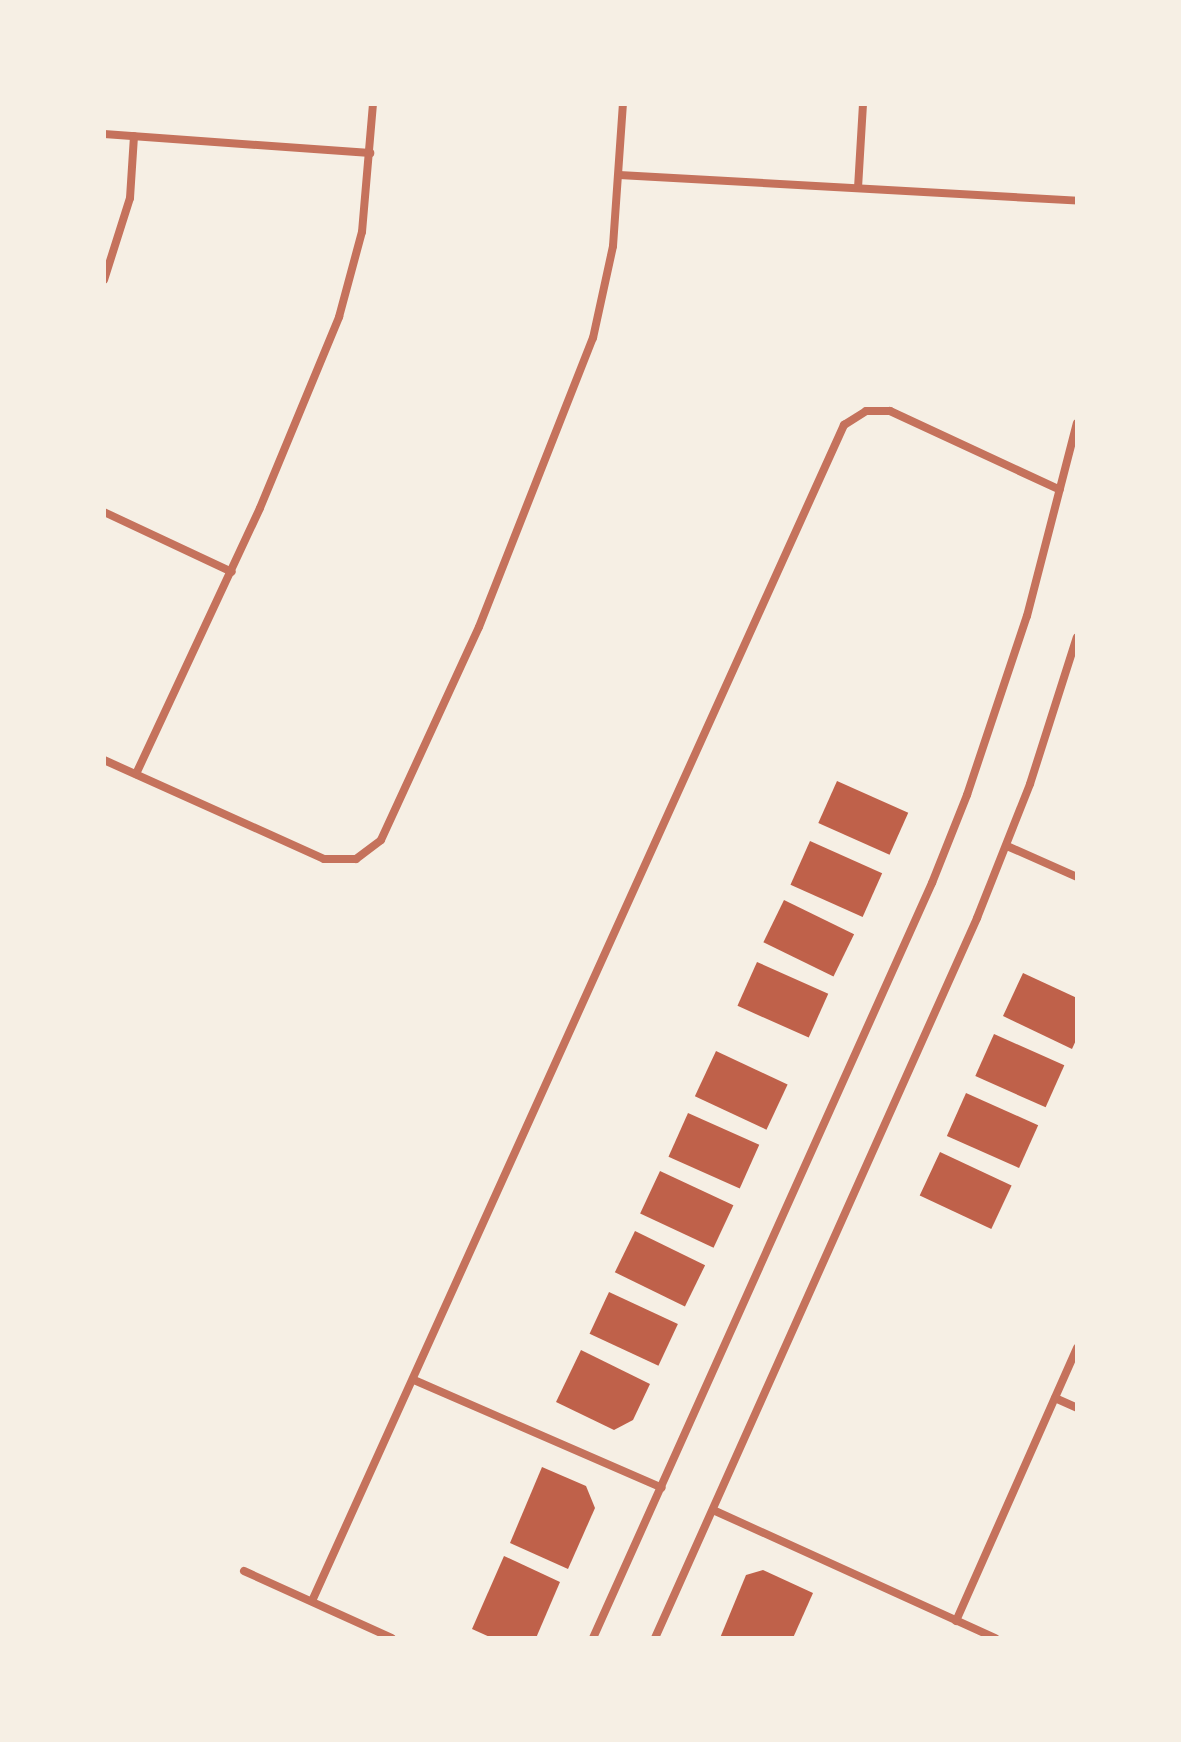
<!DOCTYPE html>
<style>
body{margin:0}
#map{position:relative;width:1181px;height:1742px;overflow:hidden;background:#f6efe4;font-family:"Work Sans",sans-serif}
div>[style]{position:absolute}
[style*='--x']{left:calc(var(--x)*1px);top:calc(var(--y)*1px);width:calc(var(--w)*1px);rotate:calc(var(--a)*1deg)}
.building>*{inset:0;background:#bf614a;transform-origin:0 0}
.minor>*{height:8px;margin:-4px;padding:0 4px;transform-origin:4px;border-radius:4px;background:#c5725c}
span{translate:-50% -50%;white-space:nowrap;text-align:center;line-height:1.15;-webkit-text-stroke:8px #f6efe4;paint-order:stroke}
.frame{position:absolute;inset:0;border:106px solid #f6efe4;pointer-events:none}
</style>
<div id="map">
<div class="building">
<div style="left:837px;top:781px;width:78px;height:46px;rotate:24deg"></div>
<div style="left:810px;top:841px;width:79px;height:48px;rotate:24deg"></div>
<div style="left:784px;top:900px;width:78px;height:47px;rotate:26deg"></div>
<div style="left:757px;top:962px;width:78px;height:48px;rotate:24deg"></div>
<div style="clip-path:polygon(1023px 973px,1077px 998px,1077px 1038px,1072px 1049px,1003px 1016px)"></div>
<div style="left:994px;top:1034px;width:77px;height:46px;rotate:24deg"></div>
<div style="left:716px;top:1051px;width:79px;height:50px;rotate:25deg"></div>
<div style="left:966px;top:1093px;width:79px;height:47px;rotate:24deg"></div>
<div style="left:688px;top:1113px;width:78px;height:48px;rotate:24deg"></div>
<div style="left:940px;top:1152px;width:79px;height:48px;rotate:25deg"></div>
<div style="left:660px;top:1171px;width:81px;height:47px;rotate:25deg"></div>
<div style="left:635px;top:1231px;width:78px;height:46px;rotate:26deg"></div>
<div style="left:609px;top:1292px;width:76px;height:46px;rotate:25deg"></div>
<div style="clip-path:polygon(581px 1350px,650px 1384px,633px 1420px,614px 1430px,556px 1402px)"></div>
<div style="clip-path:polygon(542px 1467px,586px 1486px,595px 1508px,568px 1569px,510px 1543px)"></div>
<div style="clip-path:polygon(504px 1556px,560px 1582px,536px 1638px,492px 1638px,472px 1629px)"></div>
<div style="clip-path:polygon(763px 1570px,813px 1593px,793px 1638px,720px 1638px,746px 1575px)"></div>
</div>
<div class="minor">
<div style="--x:104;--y:134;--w:267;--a:4.1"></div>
<div style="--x:619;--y:175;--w:459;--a:3.2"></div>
<div style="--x:858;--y:188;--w:84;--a:-86.6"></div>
<div style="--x:104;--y:280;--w:86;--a:-72.4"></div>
<div style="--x:130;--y:198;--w:62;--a:-86.3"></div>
<div style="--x:104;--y:512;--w:141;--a:25.1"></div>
<div style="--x:104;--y:760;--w:241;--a:24.2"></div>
<div style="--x:324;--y:859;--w:32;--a:0"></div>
<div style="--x:356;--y:859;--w:31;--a:-37"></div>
<div style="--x:381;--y:840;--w:234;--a:-65.3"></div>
<div style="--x:479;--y:627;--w:311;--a:-68.5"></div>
<div style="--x:593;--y:338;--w:94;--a:-77.7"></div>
<div style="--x:613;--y:246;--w:142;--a:-86"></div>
<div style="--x:136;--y:774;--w:293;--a:-65"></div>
<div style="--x:260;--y:508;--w:207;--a:-67.5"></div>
<div style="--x:339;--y:317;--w:88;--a:-74.9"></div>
<div style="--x:362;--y:232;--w:128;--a:-85.1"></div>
<div style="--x:1007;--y:846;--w:77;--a:23.9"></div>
<div style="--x:414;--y:1380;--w:270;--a:23.5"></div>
<div style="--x:1055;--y:1398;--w:24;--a:24"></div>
<div style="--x:713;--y:1510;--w:310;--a:24.4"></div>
<div style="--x:244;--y:1571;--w:162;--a:24.4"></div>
<div style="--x:312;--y:1601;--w:1291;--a:-65.66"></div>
<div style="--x:844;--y:425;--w:26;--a:-32"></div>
<div style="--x:866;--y:411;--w:24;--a:0"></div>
<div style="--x:890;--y:411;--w:187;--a:24.9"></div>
<div style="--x:956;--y:1621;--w:299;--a:-66.1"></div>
<div style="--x:593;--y:1638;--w:828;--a:-65.82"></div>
<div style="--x:932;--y:883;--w:95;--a:-68.3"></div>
<div style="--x:967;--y:795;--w:189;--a:-71.5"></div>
<div style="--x:1027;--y:616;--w:199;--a:-75.5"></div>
<div style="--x:655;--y:1638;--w:789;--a:-65.9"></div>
<div style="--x:977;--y:918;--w:144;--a:-68.4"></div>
<div style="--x:1030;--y:784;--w:154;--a:-72.3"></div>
</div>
<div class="frame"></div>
</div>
